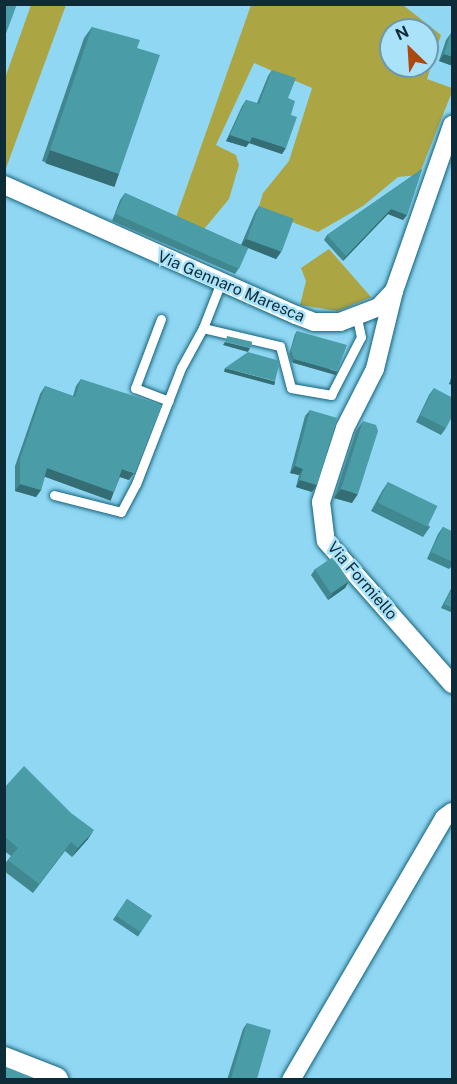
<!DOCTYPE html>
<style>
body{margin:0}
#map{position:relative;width:457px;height:1084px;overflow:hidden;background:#90d7f3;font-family:"Public Sans",sans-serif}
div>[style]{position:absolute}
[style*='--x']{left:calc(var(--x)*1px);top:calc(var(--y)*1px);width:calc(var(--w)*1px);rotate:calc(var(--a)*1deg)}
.green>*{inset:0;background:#aca544}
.roads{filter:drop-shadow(0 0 2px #14627b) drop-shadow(0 0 2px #14627b)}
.lane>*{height:9px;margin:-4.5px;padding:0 4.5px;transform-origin:4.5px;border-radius:4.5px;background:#fff}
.street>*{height:18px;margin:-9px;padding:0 9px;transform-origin:9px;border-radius:9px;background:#fff}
.secondary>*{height:26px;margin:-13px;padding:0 13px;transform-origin:13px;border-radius:13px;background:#fff}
.wall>*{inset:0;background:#40878f;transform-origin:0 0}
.shaded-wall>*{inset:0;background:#346e74;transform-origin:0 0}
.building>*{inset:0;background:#4a9da6;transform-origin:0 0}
span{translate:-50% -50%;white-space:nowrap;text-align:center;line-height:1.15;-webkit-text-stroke:5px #aae2f9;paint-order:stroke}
.street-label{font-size:16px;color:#0e2c37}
.frame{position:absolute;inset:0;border:6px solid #0e2c37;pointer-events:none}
.north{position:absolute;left:379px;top:18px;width:60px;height:60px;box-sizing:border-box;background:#aae2f9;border:2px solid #6c99ab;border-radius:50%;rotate:335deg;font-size:16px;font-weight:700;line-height:24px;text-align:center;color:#0e2c37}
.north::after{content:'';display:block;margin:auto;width:21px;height:27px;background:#ab490e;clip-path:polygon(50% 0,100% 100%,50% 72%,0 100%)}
</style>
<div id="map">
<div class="green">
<div style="clip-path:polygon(31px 5px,66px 5px,6px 168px,5px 78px)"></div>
<div style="clip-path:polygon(evenodd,251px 5px,403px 5px,441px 35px,427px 79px,452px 88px,452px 92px,419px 175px,398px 177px,363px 206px,318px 232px,258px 209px,263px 193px,289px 161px,312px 88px,254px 63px,216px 145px,236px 155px,239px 165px,229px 199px,200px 234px,174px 223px,251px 5px,391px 30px,427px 30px,427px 66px,391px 66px,391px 30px)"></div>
<div style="clip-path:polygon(329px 249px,371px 297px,338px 311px,300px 305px,306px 281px,301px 268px)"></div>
</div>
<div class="roads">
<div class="lane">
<div style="--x:221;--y:282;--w:49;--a:111.4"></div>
<div style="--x:203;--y:328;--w:79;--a:13.2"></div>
<div style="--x:280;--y:346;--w:43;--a:75.3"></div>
<div style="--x:291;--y:388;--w:41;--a:9.9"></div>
<div style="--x:331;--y:395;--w:65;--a:-62.7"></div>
<div style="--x:361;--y:337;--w:19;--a:-102"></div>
<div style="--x:161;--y:319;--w:74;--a:110.6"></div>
<div style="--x:135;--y:388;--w:36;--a:21"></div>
<div style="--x:54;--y:495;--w:69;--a:14.2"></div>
<div style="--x:121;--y:512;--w:32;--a:-62"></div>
<div style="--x:136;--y:484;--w:124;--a:-68.8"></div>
<div style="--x:181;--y:368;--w:46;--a:-61.2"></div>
</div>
<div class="street">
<div style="--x:4;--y:185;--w:320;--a:24"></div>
<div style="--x:296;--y:315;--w:19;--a:21"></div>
<div style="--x:314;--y:322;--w:26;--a:0"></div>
<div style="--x:340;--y:322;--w:42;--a:-21"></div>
<div style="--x:379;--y:307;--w:22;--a:-47"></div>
<div style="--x:394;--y:291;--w:176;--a:-70.7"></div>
<div style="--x:394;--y:291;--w:80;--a:103.7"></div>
<div style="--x:375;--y:369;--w:66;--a:117"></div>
<div style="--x:345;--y:428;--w:78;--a:108"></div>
<div style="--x:321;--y:502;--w:39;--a:83"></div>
<div style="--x:326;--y:541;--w:191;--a:48.6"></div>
<div style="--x:291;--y:1080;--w:303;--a:-59.7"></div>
<div style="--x:444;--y:818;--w:10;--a:-37"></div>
</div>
<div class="secondary">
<div style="--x:4;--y:1060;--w:55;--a:21.4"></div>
</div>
</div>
<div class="wall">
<div style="clip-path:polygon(92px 27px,137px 48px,119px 174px,112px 186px,42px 161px,84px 38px)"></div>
<div style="clip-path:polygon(451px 33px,453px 66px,439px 61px,446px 40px)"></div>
<div style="clip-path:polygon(272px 70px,288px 98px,291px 115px,282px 154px,249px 143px,246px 147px,226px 141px,242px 106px,246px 100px,257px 103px,268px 76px)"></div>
<div style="clip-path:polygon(422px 169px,407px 215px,403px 220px,388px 214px,343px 261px,324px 240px,327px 235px)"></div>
<div style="clip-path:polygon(125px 193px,241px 245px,255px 212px,259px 206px,281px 252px,276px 259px,243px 246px,239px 268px,235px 274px,112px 221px,120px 200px)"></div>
<div style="clip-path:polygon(297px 331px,334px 374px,291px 362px,289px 354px,295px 334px)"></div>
<div style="clip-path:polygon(453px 372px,453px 385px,449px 384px)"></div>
<div style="clip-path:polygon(81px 379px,129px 480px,120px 477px,114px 492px,109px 499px,45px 476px,41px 490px,36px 497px,15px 491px,15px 466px,40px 394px,45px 386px,73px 396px,76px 386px)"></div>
<div style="clip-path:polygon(434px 388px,446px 428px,441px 435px,416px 422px,429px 395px)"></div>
<div style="clip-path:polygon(310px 410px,317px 485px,312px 492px,296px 487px,299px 475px,290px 473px,305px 416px)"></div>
<div style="clip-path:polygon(363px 421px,352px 503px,334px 498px,356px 431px)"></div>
<div style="clip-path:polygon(388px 482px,430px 527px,423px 537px,371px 511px,382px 491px)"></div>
<div style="clip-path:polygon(443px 527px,453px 532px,453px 565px,449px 569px,427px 559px,438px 534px)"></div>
<div style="clip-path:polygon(315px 569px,349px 581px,345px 588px,328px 600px,311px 575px)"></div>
<div style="clip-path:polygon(453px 585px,453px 613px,441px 608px)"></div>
<div style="clip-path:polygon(4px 788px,88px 839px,72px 857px,65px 851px,33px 893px,4px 871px,4px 865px,11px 856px,4px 851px)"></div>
<div style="left:127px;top:899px;width:30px;height:25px;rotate:34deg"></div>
<div style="clip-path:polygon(247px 1023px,256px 1080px,227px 1080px,243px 1029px)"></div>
</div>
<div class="shaded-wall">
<div style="clip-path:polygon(444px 54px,453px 57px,453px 66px,439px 61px)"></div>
<div style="clip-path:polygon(230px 135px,252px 137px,286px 148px,282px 154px,249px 143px,246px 147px,226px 141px)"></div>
<div style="left:50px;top:150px;width:73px;height:14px;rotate:19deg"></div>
<div style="clip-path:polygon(391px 209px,407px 215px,403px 220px,388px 214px,343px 261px,346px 256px)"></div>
<div style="clip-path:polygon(246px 239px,281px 252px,276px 259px,241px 245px)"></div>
<div style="clip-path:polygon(225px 342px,250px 348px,248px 352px,223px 345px)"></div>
<div style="left:294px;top:359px;width:45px;height:4px;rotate:16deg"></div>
<div style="left:225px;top:368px;width:52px;height:4px;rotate:15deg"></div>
<div style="clip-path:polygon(453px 379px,453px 385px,449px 384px)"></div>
<div style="clip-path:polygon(295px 466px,303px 469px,299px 475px,290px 473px)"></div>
<div style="left:47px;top:468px;width:71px;height:9px;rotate:20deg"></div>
<div style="clip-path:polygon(122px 469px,134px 473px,129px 480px,117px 476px)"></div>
<div style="clip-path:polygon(300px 480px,317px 485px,312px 492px,296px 487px)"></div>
<div style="clip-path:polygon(20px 484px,41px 490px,36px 497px,15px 491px)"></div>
<div style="clip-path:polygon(341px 489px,358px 494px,352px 503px,334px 498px)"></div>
<div style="clip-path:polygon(349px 581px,345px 588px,328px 600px,333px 593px)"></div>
<div style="clip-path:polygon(94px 830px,88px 839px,72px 857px,78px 848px)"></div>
</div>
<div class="building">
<div style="clip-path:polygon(4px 4px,17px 4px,4px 39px)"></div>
<div style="clip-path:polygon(92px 27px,140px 40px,137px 48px,160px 55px,119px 174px,50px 150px)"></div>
<div style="clip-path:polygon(451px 33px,453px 34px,453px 57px,444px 54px)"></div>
<div style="clip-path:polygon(272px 70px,296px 78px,288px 98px,295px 101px,291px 115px,297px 117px,286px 148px,252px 137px,250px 142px,230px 135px,246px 100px,259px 104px)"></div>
<div style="clip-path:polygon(422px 169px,407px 215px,391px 209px,346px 256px,327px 235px)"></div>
<div style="left:125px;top:193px;width:135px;height:23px;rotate:24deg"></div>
<div style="left:259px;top:206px;width:37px;height:35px;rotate:20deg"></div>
<div style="clip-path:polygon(297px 331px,347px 345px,337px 371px,294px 359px,291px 350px)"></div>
<div style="left:227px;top:336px;width:26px;height:6px;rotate:13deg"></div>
<div style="clip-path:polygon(248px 352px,280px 361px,275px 381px,225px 368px)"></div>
<div style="clip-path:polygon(81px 379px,162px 405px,134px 473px,122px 469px,114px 492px,47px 468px,41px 490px,20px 484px,20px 459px,45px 386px,75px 397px)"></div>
<div style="clip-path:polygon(434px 388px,453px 398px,453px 415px,446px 428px,420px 415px)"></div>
<div style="clip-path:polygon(310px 410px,337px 418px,317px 485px,300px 480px,303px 469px,295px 466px)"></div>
<div style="clip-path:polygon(363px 421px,376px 425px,378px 431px,358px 494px,341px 489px)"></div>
<div style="left:388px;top:482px;width:55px;height:23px;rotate:26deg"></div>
<div style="clip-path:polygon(443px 527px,453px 532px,453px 562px,431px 552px)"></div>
<div style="left:333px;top:557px;width:29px;height:22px;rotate:56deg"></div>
<div style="clip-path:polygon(453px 587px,453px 608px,444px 604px)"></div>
<div style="clip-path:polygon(24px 766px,71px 813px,94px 830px,78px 848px,71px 842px,39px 884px,8px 860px,18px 848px,4px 836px,4px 788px)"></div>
<div style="left:127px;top:899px;width:30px;height:20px;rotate:34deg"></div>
<div style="left:247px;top:1023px;width:25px;height:59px;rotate:16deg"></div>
<div style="clip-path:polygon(4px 1066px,39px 1080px,4px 1080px)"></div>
</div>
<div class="street-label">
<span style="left:231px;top:287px;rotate:23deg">Via Gennaro Maresca</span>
<span style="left:362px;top:581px;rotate:49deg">Via Formiello</span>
</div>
<div class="frame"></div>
<div class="north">N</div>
</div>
